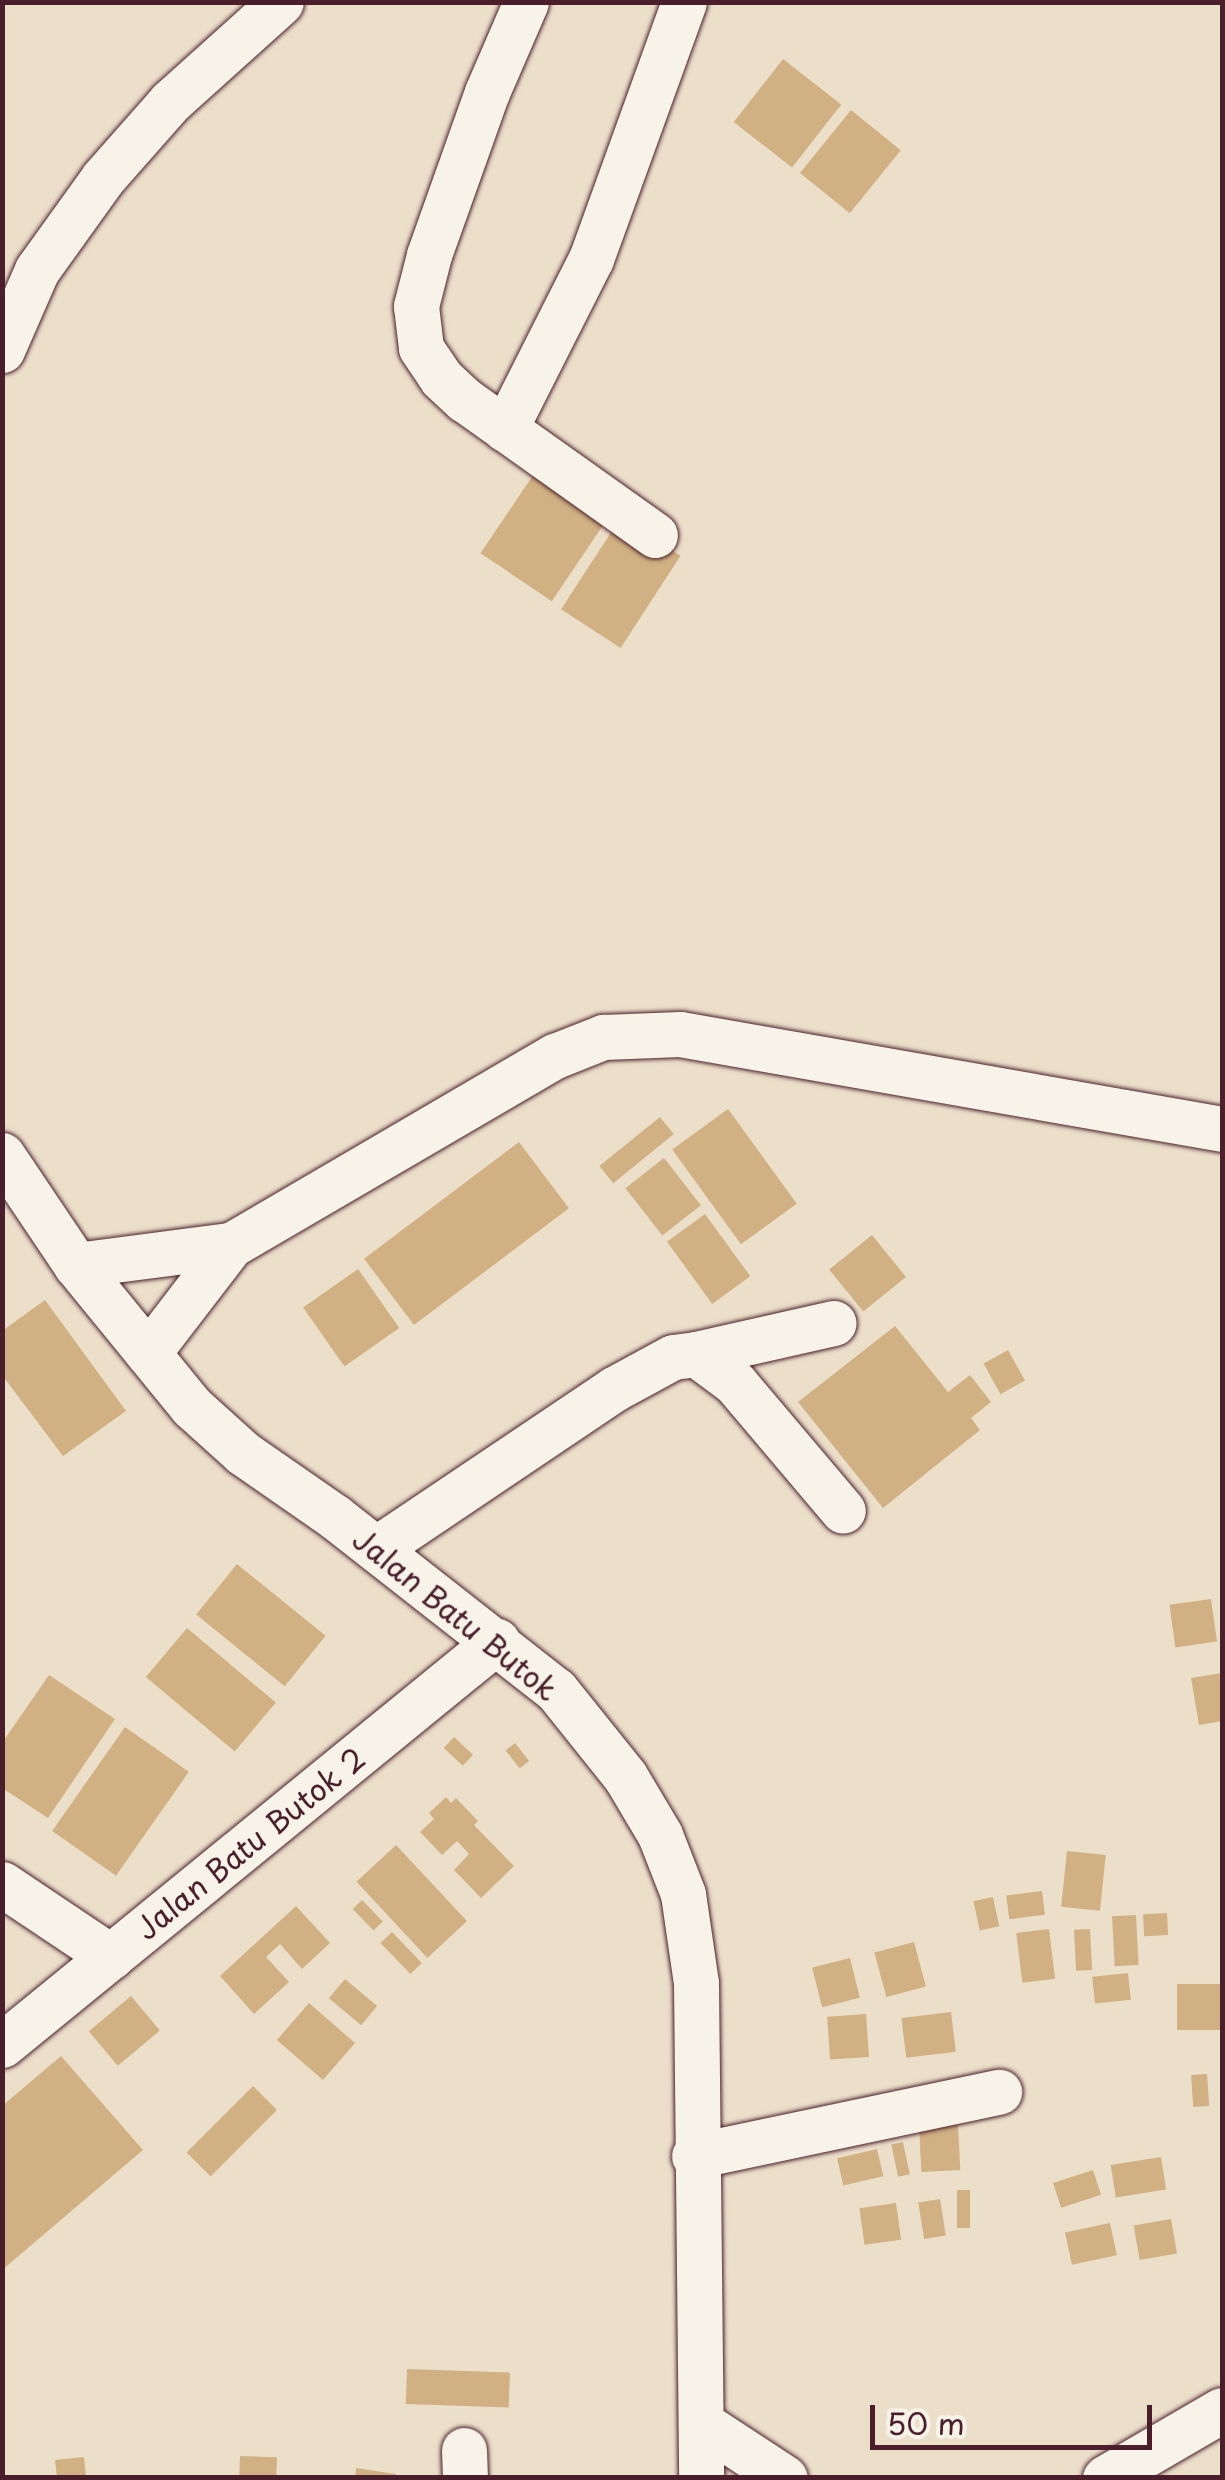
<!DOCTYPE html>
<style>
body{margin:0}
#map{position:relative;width:1225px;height:2480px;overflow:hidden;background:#ecdfca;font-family:"Playpen Sans",sans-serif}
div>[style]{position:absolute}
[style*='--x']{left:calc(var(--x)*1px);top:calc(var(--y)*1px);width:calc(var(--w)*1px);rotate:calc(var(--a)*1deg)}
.building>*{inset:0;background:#d1b184;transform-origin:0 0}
.roads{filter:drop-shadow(0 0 2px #4a1f2b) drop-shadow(0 0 2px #4a1f2b)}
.minor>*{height:45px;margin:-22.5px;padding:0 22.5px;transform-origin:22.5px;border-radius:22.5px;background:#f7f3e8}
span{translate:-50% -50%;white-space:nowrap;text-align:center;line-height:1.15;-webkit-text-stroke:8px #f7f3e8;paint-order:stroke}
.street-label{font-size:30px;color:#4a1f2b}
.frame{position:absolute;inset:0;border:5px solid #4a1f2b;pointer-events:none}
.scale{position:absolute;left:870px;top:2405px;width:282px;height:45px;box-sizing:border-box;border:5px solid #4a1f2b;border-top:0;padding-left:12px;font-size:30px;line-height:35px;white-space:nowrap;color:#4a1f2b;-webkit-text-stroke:8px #f7f3e8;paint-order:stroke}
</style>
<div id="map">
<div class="building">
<div style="left:783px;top:59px;width:74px;height:80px;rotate:38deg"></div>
<div style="left:851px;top:110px;width:64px;height:81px;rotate:39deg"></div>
<div style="left:542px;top:462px;width:86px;height:110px;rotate:34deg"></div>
<div style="left:621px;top:517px;width:71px;height:110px;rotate:33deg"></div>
<div style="left:728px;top:1109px;width:117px;height:69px;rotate:54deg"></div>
<div style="left:660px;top:1117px;width:22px;height:78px;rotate:51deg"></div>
<div style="left:519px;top:1142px;width:83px;height:194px;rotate:53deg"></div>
<div style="left:664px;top:1158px;width:60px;height:49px;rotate:52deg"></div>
<div style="left:705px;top:1214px;width:77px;height:47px;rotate:54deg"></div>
<div style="left:872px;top:1235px;width:54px;height:55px;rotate:51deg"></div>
<div style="left:358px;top:1269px;width:72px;height:67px;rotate:55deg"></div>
<div style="clip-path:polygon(45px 1300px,126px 1411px,63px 1456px,2px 1375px,2px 1331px)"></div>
<div style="clip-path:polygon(895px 1326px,948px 1392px,970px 1375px,991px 1402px,971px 1418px,980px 1430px,883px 1508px,798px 1402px)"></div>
<div style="left:1008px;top:1350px;width:35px;height:28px;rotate:61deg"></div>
<div style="left:237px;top:1564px;width:114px;height:65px;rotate:39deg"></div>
<div style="left:1211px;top:1599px;width:43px;height:42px;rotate:82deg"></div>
<div style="left:187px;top:1628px;width:116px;height:64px;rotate:40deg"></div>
<div style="clip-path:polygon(1222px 1673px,1222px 1721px,1199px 1725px,1191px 1678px)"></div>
<div style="clip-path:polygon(49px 1675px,115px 1719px,48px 1818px,2px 1788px,2px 1743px)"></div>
<div style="left:125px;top:1727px;width:78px;height:127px;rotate:35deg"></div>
<div style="left:454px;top:1737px;width:26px;height:15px;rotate:43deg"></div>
<div style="left:515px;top:1743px;width:23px;height:12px;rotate:52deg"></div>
<div style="clip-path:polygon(446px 1797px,451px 1803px,456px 1798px,478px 1821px,474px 1825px,514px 1866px,481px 1898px,454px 1870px,469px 1854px,457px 1841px,442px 1855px,420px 1832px,434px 1819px,429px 1813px)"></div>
<div style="left:396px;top:1845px;width:104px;height:54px;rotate:47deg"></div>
<div style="left:1067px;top:1851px;width:39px;height:56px;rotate:6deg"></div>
<div style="left:1042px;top:1891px;width:24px;height:36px;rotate:83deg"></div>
<div style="left:993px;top:1897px;width:30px;height:20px;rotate:78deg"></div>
<div style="left:362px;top:1900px;width:30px;height:13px;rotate:46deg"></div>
<div style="clip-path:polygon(296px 1906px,330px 1943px,302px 1969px,280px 1944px,266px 1957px,289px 1982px,254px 2014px,220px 1976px)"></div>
<div style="left:1167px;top:1913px;width:22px;height:24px;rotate:87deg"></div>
<div style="left:1136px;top:1915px;width:50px;height:24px;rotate:87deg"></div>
<div style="left:1049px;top:1929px;width:50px;height:33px;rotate:83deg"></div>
<div style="left:1090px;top:1929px;width:41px;height:16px;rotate:87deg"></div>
<div style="left:392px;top:1932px;width:43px;height:16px;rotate:46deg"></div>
<div style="left:914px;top:1942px;width:46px;height:41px;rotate:75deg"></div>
<div style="left:850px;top:1958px;width:41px;height:39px;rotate:76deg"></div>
<div style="left:1128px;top:1973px;width:27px;height:36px;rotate:84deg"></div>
<div style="left:345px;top:1979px;width:42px;height:25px;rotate:40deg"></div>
<div style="left:1222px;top:1984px;width:46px;height:45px;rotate:90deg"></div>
<div style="left:131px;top:1996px;width:45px;height:55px;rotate:50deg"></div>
<div style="left:309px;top:2003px;width:61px;height:49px;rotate:41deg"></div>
<div style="left:951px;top:2012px;width:40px;height:50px;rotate:83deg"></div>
<div style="left:866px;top:2014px;width:43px;height:39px;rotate:86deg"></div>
<div style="clip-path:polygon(61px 2056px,143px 2150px,2px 2270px,2px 2106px)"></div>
<div style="left:1207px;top:2074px;width:32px;height:16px;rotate:86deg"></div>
<div style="left:253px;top:2086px;width:34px;height:94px;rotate:45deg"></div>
<div style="left:958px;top:2125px;width:45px;height:39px;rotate:87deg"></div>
<div style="left:903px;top:2142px;width:33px;height:12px;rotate:78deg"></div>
<div style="left:877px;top:2149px;width:28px;height:41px;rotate:77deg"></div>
<div style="left:1161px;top:2157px;width:33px;height:51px;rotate:81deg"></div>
<div style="left:1093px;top:2170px;width:26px;height:42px;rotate:72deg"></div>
<div style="left:957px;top:2190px;width:13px;height:38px"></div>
<div style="left:940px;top:2199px;width:37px;height:22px;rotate:81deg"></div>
<div style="left:896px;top:2203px;width:37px;height:37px;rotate:82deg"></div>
<div style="left:1171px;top:2219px;width:35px;height:38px;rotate:80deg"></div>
<div style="left:1110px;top:2223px;width:33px;height:46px;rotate:78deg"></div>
<div style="left:407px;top:2369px;width:103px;height:35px;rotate:2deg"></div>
<div style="left:240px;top:2456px;width:37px;height:22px;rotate:2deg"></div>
<div style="clip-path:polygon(84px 2457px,86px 2478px,57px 2478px,55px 2460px)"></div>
<div style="clip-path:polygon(356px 2468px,396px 2474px,396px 2478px,355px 2478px)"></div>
</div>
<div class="roads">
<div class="minor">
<div style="--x:526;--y:2;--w:98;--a:113.4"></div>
<div style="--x:487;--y:92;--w:173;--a:109.6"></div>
<div style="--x:429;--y:255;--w:53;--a:104.3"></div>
<div style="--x:416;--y:306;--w:42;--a:83.2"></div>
<div style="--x:421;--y:348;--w:36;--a:56"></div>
<div style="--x:441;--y:378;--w:33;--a:43"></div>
<div style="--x:465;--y:400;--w:233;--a:35.4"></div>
<div style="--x:2;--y:350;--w:87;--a:-66.4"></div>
<div style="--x:37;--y:270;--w:113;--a:-54.3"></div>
<div style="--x:103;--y:178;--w:101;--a:-48.6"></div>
<div style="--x:170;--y:102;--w:149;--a:-42"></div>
<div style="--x:505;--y:429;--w:191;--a:-63.2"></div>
<div style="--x:591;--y:259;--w:273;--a:-70.1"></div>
<div style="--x:2;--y:1155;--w:133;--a:56.1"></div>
<div style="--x:76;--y:1265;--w:183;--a:50.8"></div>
<div style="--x:192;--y:1407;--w:69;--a:42"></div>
<div style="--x:243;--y:1453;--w:112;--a:34.8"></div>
<div style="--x:335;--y:1517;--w:281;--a:38.1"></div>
<div style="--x:556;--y:1690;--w:110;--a:51.3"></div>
<div style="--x:625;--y:1776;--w:69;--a:59.3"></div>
<div style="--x:660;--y:1835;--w:63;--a:68.7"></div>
<div style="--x:683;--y:1894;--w:90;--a:81.7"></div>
<div style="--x:696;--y:1983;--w:495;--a:89.4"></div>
<div style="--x:76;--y:1265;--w:156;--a:-7.4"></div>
<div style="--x:231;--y:1245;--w:375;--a:-30.3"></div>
<div style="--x:555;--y:1056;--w:52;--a:-21.6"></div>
<div style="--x:603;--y:1037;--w:77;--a:-2.2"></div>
<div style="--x:680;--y:1034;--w:550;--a:9.94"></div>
<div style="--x:148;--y:1353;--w:136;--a:-52.5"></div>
<div style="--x:696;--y:1354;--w:141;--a:-12.7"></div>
<div style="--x:376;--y:1549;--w:287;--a:-33.9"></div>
<div style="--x:614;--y:1389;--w:67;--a:-28.5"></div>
<div style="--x:673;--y:1357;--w:23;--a:-7"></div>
<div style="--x:696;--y:1354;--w:49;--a:36.6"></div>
<div style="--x:735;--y:1383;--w:167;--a:49.8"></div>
<div style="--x:2;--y:1884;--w:131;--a:33.8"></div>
<div style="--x:2;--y:2045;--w:639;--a:-39.22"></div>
<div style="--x:694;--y:2156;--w:312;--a:-11.9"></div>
<div style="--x:701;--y:2423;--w:100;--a:33.2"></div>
<div style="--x:464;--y:2450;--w:28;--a:88"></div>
<div style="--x:1105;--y:2478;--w:135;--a:-30.2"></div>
</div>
</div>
<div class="street-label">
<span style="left:456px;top:1614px;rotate:39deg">Jalan Batu Butok</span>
<span style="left:250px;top:1843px;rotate:-39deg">Jalan Batu Butok 2</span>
</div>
<div class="frame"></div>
<div class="scale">50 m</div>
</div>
